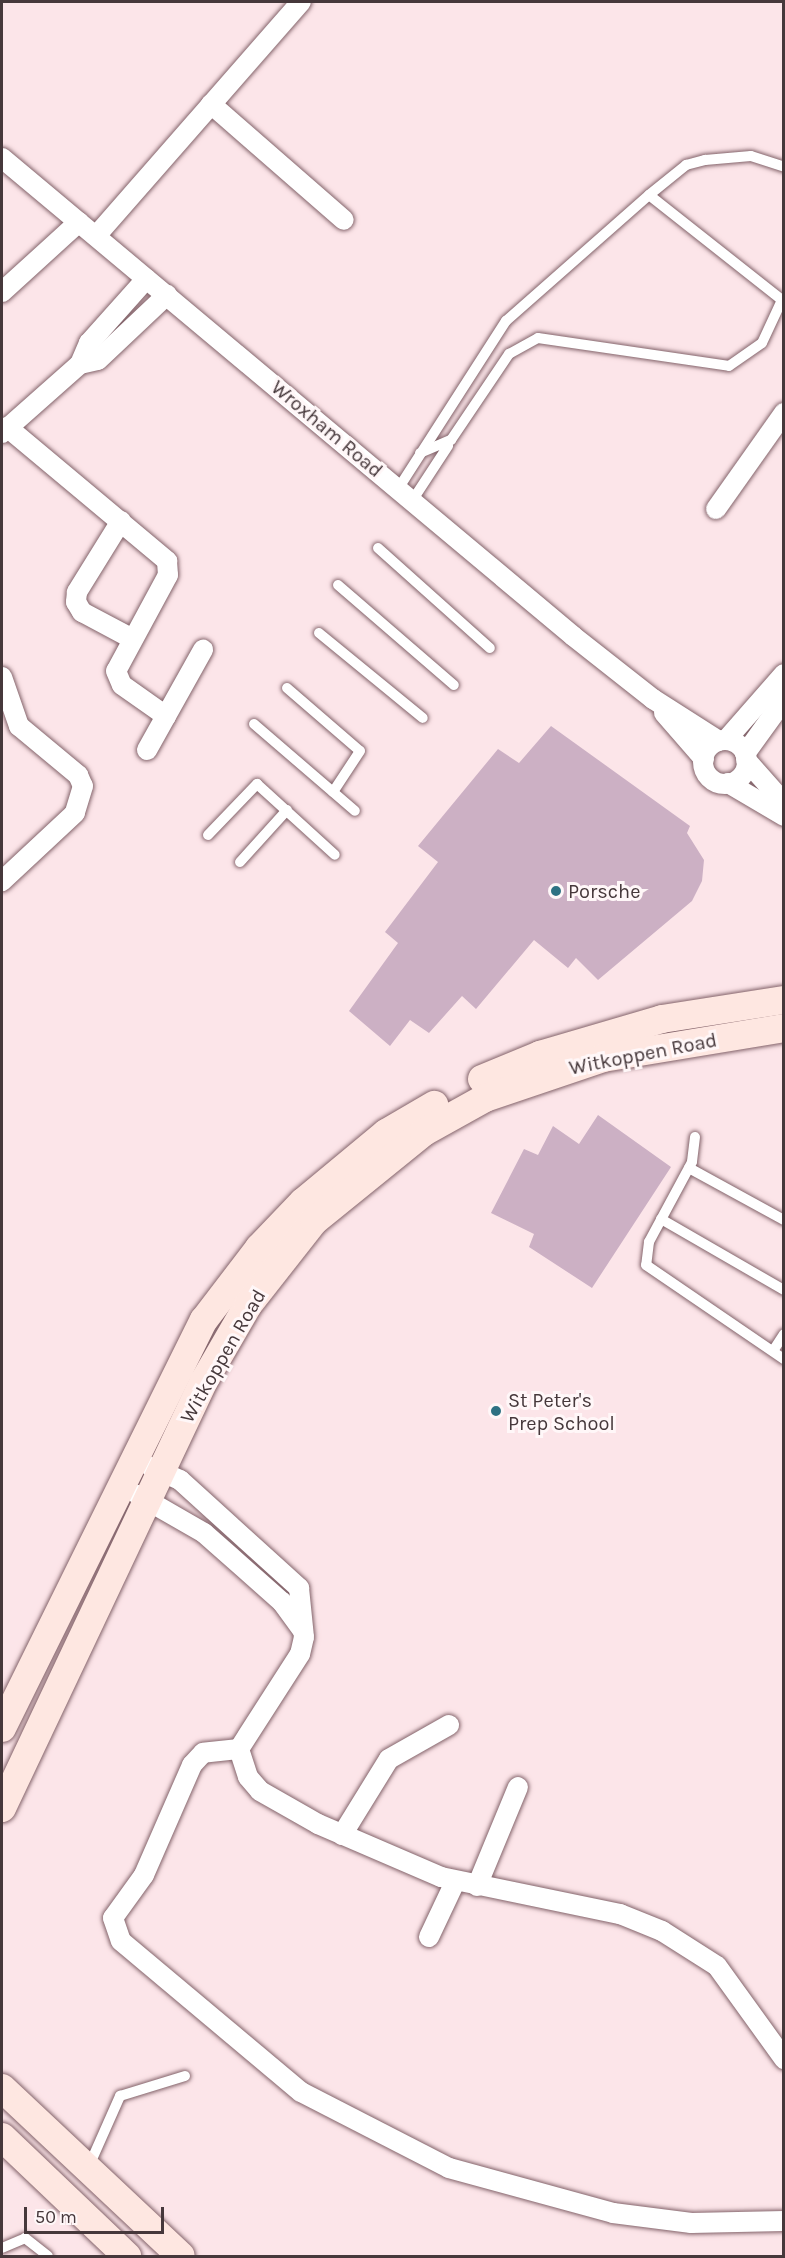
<!DOCTYPE html>
<style>
body{margin:0}
#map{position:relative;width:785px;height:2258px;overflow:hidden;background:#fce5e9;font-family:Karla,sans-serif}
div>[style]{position:absolute}
[style*='--x']{left:calc(var(--x)*1px);top:calc(var(--y)*1px);width:calc(var(--w)*1px);rotate:calc(var(--a)*1deg)}
.building>*{inset:0;background:#ccb0c4}
.roads{filter:drop-shadow(0 0 2px #83636a) drop-shadow(0 0 2px #83636a)}
.lane>*{height:10px;margin:-5px;padding:0 5px;transform-origin:5px;border-radius:5px;background:#fff}
.street>*{height:20px;margin:-10px;padding:0 10px;transform-origin:10px;border-radius:10px;background:#fff}
.street>.ring{margin:-10px;padding:0;box-sizing:content-box;background:none;border:20px solid #fff;border-radius:50%}
.secondary>*{height:28px;margin:-14px;padding:0 14px;transform-origin:14px;border-radius:14px;background:#fee7e1}
.dots>*{width:16px;height:16px;translate:-50% -50%;box-sizing:border-box;border:3px solid #fff7f8;border-radius:50%}
span{translate:-50% -50%;white-space:nowrap;text-align:center;line-height:1.15;-webkit-text-stroke:6px #fff7f8;paint-order:stroke}
.street-label{font-size:20px;color:#46383b}
.poi-label{font-size:20px;color:#46383b}
.left{translate:0 -50%;text-align:left}
.frame{position:absolute;inset:0;border:3px solid #46383b;pointer-events:none}
.scale{position:absolute;left:24px;top:2207px;width:140px;height:27px;box-sizing:border-box;border:3px solid #46383b;border-top:0;padding-left:8px;font-size:18px;line-height:21px;white-space:nowrap;color:#46383b;-webkit-text-stroke:4px #fff7f8;paint-order:stroke}
</style>
<div id="map">
<div class="building">
<div style="clip-path:polygon(551px 726px,690px 826px,687px 833px,704px 860px,702px 881px,692px 901px,598px 980px,576px 958px,568px 968px,534px 940px,476px 1009px,462px 996px,429px 1033px,410px 1020px,390px 1046px,349px 1011px,398px 943px,385px 932px,438px 862px,418px 846px,498px 749px,519px 763px)"></div>
<div style="clip-path:polygon(598px 1115px,671px 1167px,592px 1288px,529px 1247px,534px 1234px,491px 1213px,524px 1149px,538px 1155px,553px 1126px,579px 1144px)"></div>
</div>
<div class="roads">
<div class="lane">
<div style="--x:420;--y:453;--w:34;--a:-23"></div>
<div style="--x:451;--y:440;--w:104;--a:-56"></div>
<div style="--x:509;--y:354;--w:33;--a:-29"></div>
<div style="--x:538;--y:338;--w:193;--a:8.3"></div>
<div style="--x:729;--y:366;--w:40;--a:-34.9"></div>
<div style="--x:762;--y:343;--w:47;--a:-65.1"></div>
<div style="--x:782;--y:300;--w:169;--a:-141.7"></div>
<div style="--x:398;--y:489;--w:200;--a:-57.3"></div>
<div style="--x:506;--y:321;--w:191;--a:-41.4"></div>
<div style="--x:649;--y:195;--w:48;--a:-39"></div>
<div style="--x:686;--y:165;--w:20;--a:-15"></div>
<div style="--x:705;--y:160;--w:46;--a:-5"></div>
<div style="--x:751;--y:156;--w:35;--a:18"></div>
<div style="--x:412;--y:501;--w:66;--a:-56.8"></div>
<div style="--x:378;--y:548;--w:150;--a:41.8"></div>
<div style="--x:338;--y:585;--w:153;--a:40.8"></div>
<div style="--x:319;--y:633;--w:134;--a:39.3"></div>
<div style="--x:287;--y:688;--w:96;--a:40.8"></div>
<div style="--x:360;--y:751;--w:49;--a:123.4"></div>
<div style="--x:254;--y:724;--w:133;--a:40.7"></div>
<div style="--x:208;--y:835;--w:71;--a:-46.1"></div>
<div style="--x:257;--y:784;--w:105;--a:42.3"></div>
<div style="--x:240;--y:862;--w:70;--a:-47.9"></div>
<div style="--x:695;--y:1137;--w:25;--a:97"></div>
<div style="--x:692;--y:1162;--w:91;--a:118.3"></div>
<div style="--x:649;--y:1242;--w:23;--a:97"></div>
<div style="--x:646;--y:1265;--w:167;--a:34.3"></div>
<div style="--x:689;--y:1168;--w:108;--a:28.7"></div>
<div style="--x:661;--y:1219;--w:142;--a:30"></div>
<div style="--x:773;--y:1351;--w:20;--a:-57"></div>
<div style="--x:89;--y:2166;--w:77;--a:-66.1"></div>
<div style="--x:120;--y:2096;--w:68;--a:-17.1"></div>
<div style="--x:2;--y:2248;--w:25;--a:-23"></div>
<div style="--x:25;--y:2238;--w:29;--a:38"></div>
</div>
<div class="street">
<div style="--x:211;--y:104;--w:176;--a:41.1"></div>
<div style="--x:2;--y:158;--w:745;--a:39.93"></div>
<div style="--x:573;--y:636;--w:102;--a:38.2"></div>
<div style="--x:653;--y:699;--w:78;--a:32.5"></div>
<div style="--x:96;--y:236;--w:311;--a:-48.8"></div>
<div style="--x:2;--y:292;--w:104;--a:-42.3"></div>
<div style="--x:80;--y:364;--w:18;--a:-13"></div>
<div style="--x:98;--y:360;--w:95;--a:-43.3"></div>
<div style="--x:7;--y:427;--w:209;--a:39.9"></div>
<div style="--x:167;--y:561;--w:14;--a:86"></div>
<div style="--x:168;--y:575;--w:109;--a:118.4"></div>
<div style="--x:116;--y:671;--w:15;--a:67"></div>
<div style="--x:122;--y:685;--w:54;--a:35.2"></div>
<div style="--x:2;--y:433;--w:104;--a:-41.5"></div>
<div style="--x:80;--y:364;--w:23;--a:-67"></div>
<div style="--x:89;--y:343;--w:86;--a:-48.3"></div>
<div style="--x:716;--y:509;--w:118;--a:-54.7"></div>
<div style="--x:121;--y:521;--w:84;--a:121.8"></div>
<div style="--x:77;--y:592;--w:10;--a:96"></div>
<div style="--x:76;--y:602;--w:12;--a:59"></div>
<div style="--x:82;--y:612;--w:53;--a:28"></div>
<div style="--x:2;--y:677;--w:52;--a:70.9"></div>
<div style="--x:19;--y:726;--w:77;--a:39.7"></div>
<div style="--x:78;--y:775;--w:12;--a:66"></div>
<div style="--x:83;--y:786;--w:28;--a:107"></div>
<div style="--x:75;--y:813;--w:100;--a:137"></div>
<div style="--x:664;--y:713;--w:61;--a:49"></div>
<div style="--x:726;--y:740;--w:88;--a:-48.7"></div>
<div class="ring" style="left:703px;top:740px;width:24px;height:24px"></div>
<div style="--x:147;--y:750;--w:115;--a:-60.8"></div>
<div style="--x:745;--y:754;--w:67;--a:-54.2"></div>
<div style="--x:746;--y:760;--w:57;--a:48.5"></div>
<div style="--x:728;--y:783;--w:65;--a:30.5"></div>
<div style="--x:151;--y:1467;--w:32;--a:24"></div>
<div style="--x:180;--y:1480;--w:161;--a:42.2"></div>
<div style="--x:299;--y:1588;--w:49;--a:84.2"></div>
<div style="--x:304;--y:1637;--w:17;--a:103"></div>
<div style="--x:300;--y:1654;--w:113;--a:122.7"></div>
<div style="--x:239;--y:1749;--w:29;--a:72"></div>
<div style="--x:248;--y:1777;--w:18;--a:49"></div>
<div style="--x:260;--y:1791;--w:67;--a:29.6"></div>
<div style="--x:318;--y:1824;--w:134;--a:23.3"></div>
<div style="--x:441;--y:1877;--w:183;--a:11.7"></div>
<div style="--x:620;--y:1914;--w:45;--a:22"></div>
<div style="--x:662;--y:1931;--w:65;--a:32.5"></div>
<div style="--x:717;--y:1966;--w:115;--a:54.2"></div>
<div style="--x:138;--y:1495;--w:76;--a:29.9"></div>
<div style="--x:204;--y:1533;--w:104;--a:41.5"></div>
<div style="--x:282;--y:1602;--w:36;--a:54"></div>
<div style="--x:239;--y:1749;--w:36;--a:174"></div>
<div style="--x:203;--y:1753;--w:16;--a:133"></div>
<div style="--x:192;--y:1765;--w:120;--a:113.6"></div>
<div style="--x:144;--y:1875;--w:53;--a:125.8"></div>
<div style="--x:113;--y:1918;--w:24;--a:71"></div>
<div style="--x:121;--y:1941;--w:235;--a:40"></div>
<div style="--x:301;--y:2092;--w:166;--a:27.2"></div>
<div style="--x:449;--y:2168;--w:170;--a:15.3"></div>
<div style="--x:613;--y:2213;--w:79;--a:7.3"></div>
<div style="--x:691;--y:2223;--w:93;--a:-1.2"></div>
<div style="--x:342;--y:1835;--w:89;--a:-58.3"></div>
<div style="--x:389;--y:1759;--w:69;--a:-29.5"></div>
<div style="--x:477;--y:1886;--w:107;--a:-67.5"></div>
<div style="--x:429;--y:1937;--w:61;--a:-64.7"></div>
</div>
<div class="secondary">
<div style="--x:482;--y:1079;--w:63;--a:-22.5"></div>
<div style="--x:540;--y:1055;--w:127;--a:-16.4"></div>
<div style="--x:662;--y:1019;--w:123;--a:-8.9"></div>
<div style="--x:2;--y:1728;--w:455;--a:-63.7"></div>
<div style="--x:204;--y:1320;--w:91;--a:-52.6"></div>
<div style="--x:259;--y:1248;--w:64;--a:-46.3"></div>
<div style="--x:303;--y:1202;--w:108;--a:-39.7"></div>
<div style="--x:386;--y:1133;--w:56;--a:-30.3"></div>
<div style="--x:2;--y:1808;--w:472;--a:-64.7"></div>
<div style="--x:204;--y:1381;--w:88;--a:-59.9"></div>
<div style="--x:248;--y:1305;--w:107;--a:-51.8"></div>
<div style="--x:314;--y:1221;--w:141;--a:-39"></div>
<div style="--x:424;--y:1132;--w:70;--a:-29.1"></div>
<div style="--x:485;--y:1098;--w:125;--a:-18.7"></div>
<div style="--x:603;--y:1058;--w:183;--a:-9.4"></div>
<div style="--x:2;--y:2088;--w:245;--a:43.2"></div>
<div style="--x:2;--y:2137;--w:173;--a:43.6"></div>
</div>
</div>
<div class="dots">
<div style="left:556px;top:891px;background:#2e7183"></div>
<div style="left:496px;top:1411px;background:#2e7183"></div>
</div>
<div class="street-label">
<span style="left:327px;top:429px;rotate:40deg">Wroxham Road</span>
<span style="left:643px;top:1054px;rotate:-11deg">Witkoppen Road</span>
<span style="left:223px;top:1356px;rotate:-60deg">Witkoppen Road</span>
</div>
<div class="poi-label">
<span class="left" style="left:568px;top:891px">Porsche</span>
<span class="left" style="left:508px;top:1412px">St Peter's<br>Prep School</span>
</div>
<div class="frame"></div>
<div class="scale">50 m</div>
</div>
